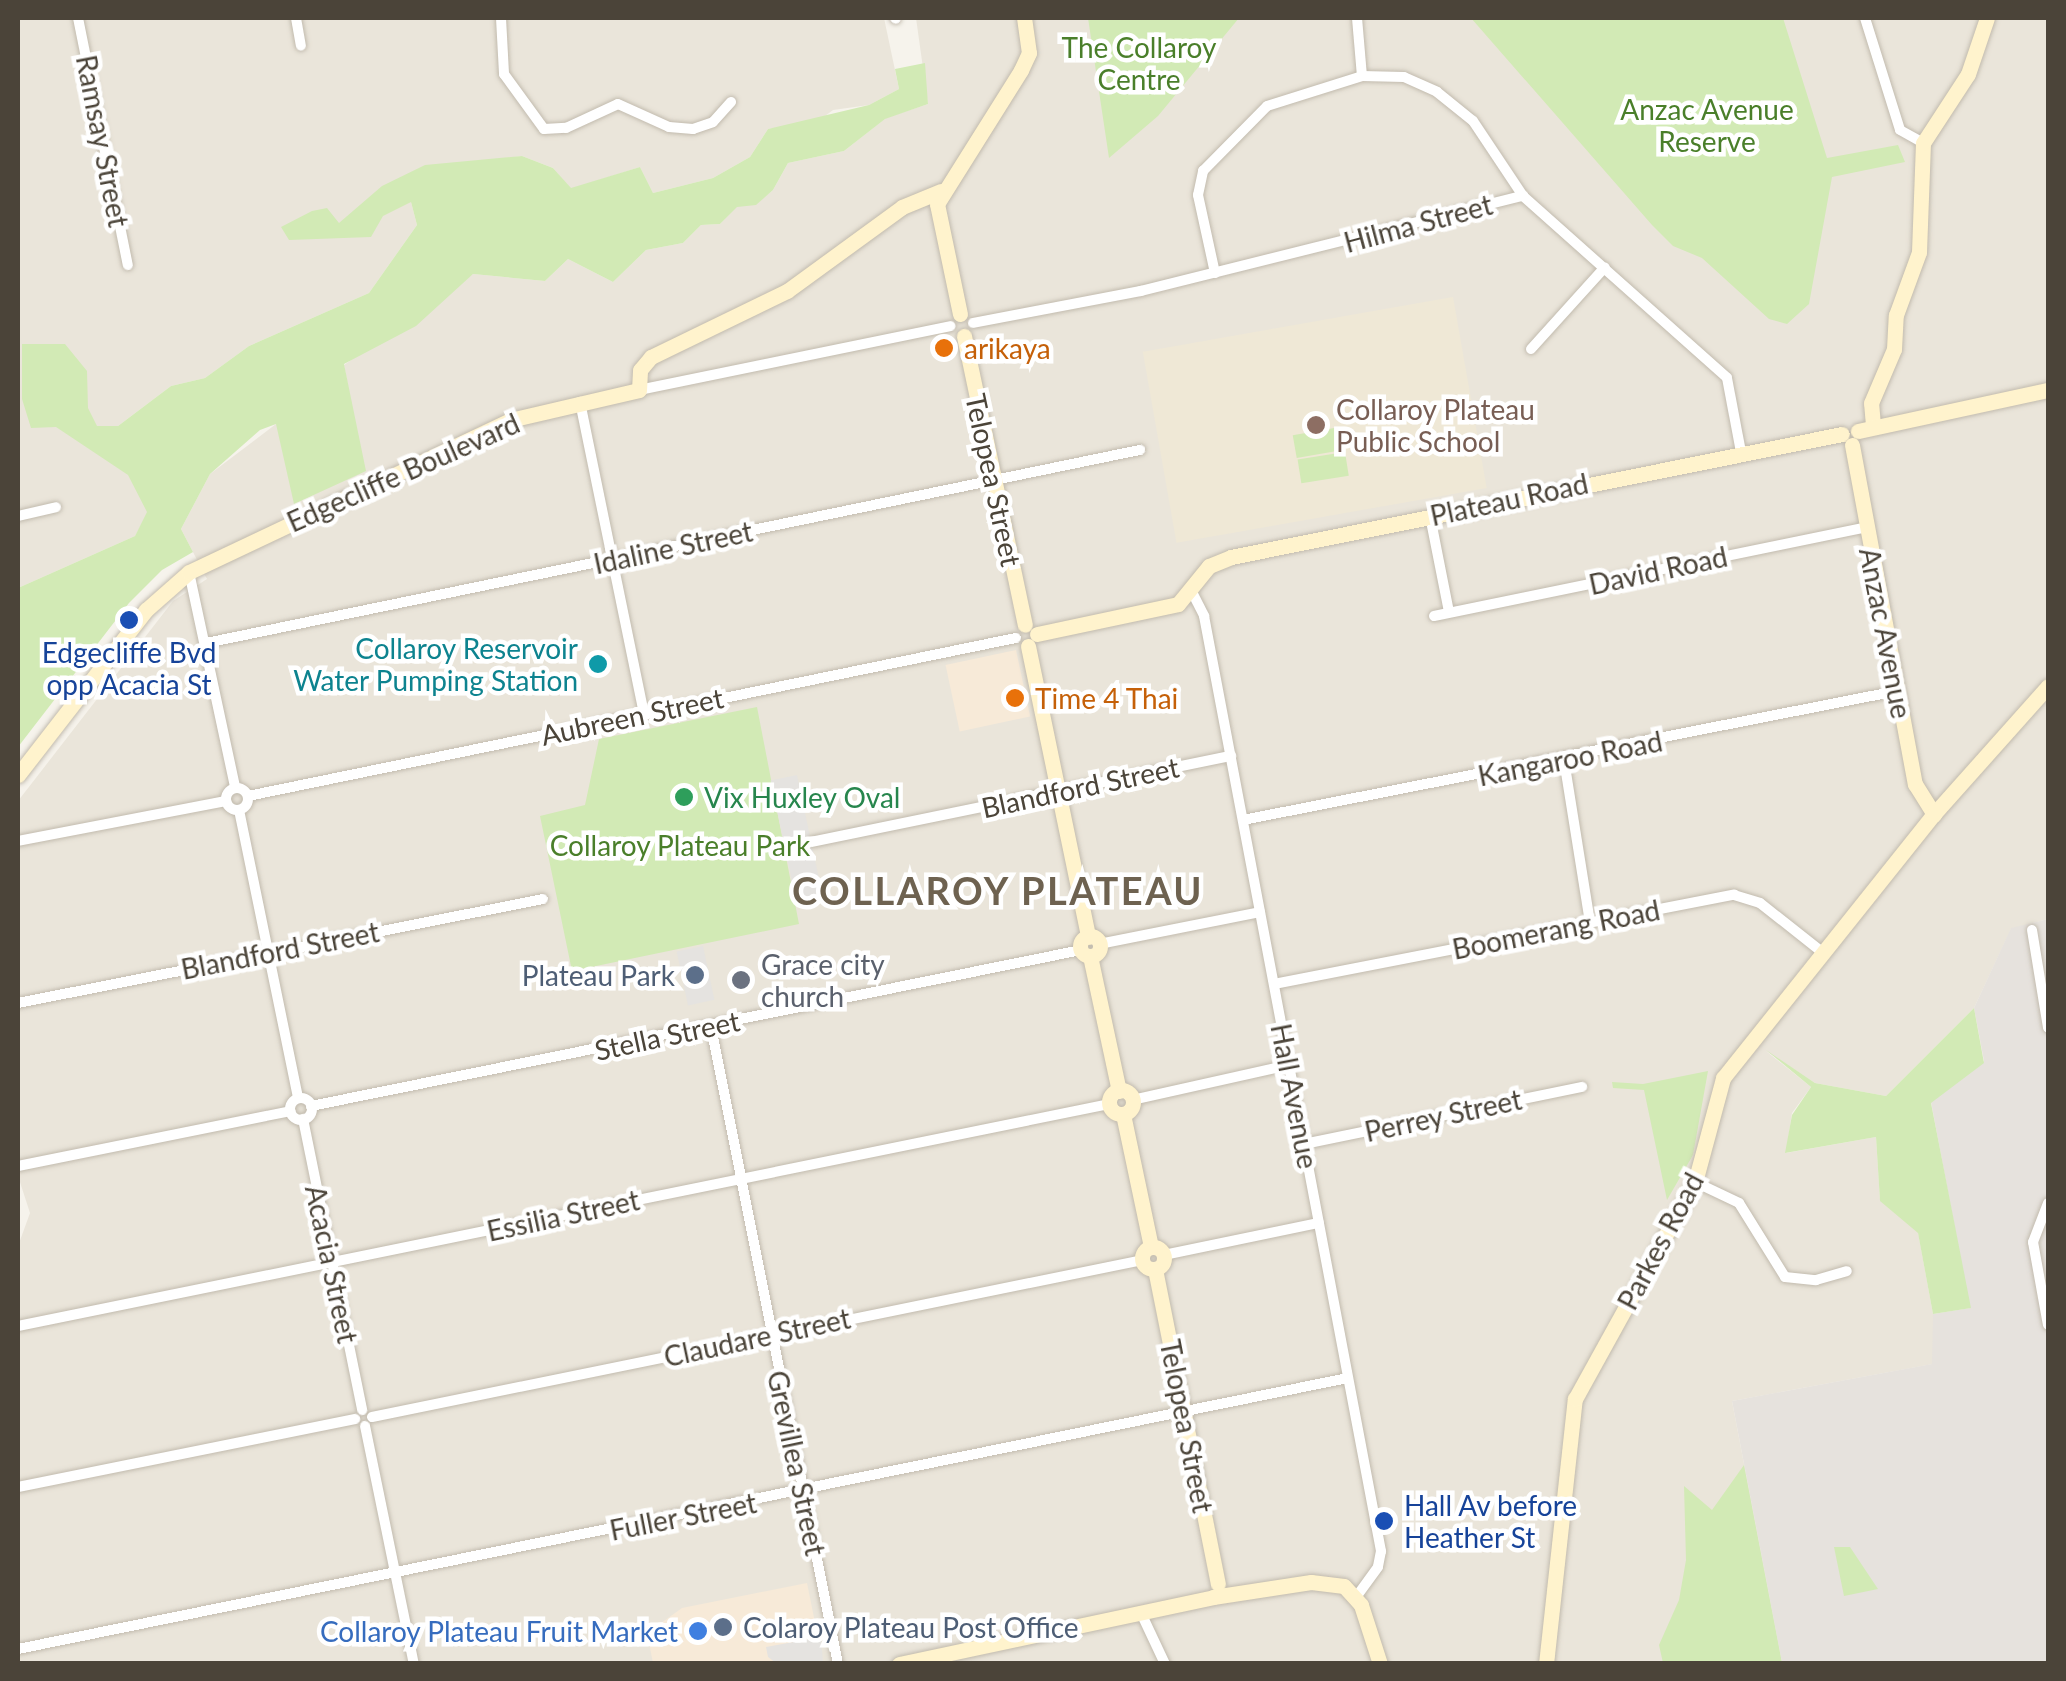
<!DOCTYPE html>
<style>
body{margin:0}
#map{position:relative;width:2066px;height:1681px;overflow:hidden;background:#f6f3ec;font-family:Lato,sans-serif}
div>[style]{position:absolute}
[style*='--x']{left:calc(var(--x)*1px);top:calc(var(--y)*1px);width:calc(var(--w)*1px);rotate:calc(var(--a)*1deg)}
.residential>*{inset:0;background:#eae5da}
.commercial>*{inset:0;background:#f7ead8;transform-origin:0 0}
.industrial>*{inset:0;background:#e6e2dd}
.education>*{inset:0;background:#efe8d6;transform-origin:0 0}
.green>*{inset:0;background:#d2eab5;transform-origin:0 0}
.parking>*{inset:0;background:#e5e3e0;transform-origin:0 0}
.roads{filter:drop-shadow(0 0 2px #c2bbae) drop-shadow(0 0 2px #c2bbae)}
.street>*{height:10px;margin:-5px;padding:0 5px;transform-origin:5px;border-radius:5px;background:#fff}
.street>.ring{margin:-5px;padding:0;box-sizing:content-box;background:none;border:10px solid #fff;border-radius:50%}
.secondary>*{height:15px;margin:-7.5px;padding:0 7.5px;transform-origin:7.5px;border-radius:7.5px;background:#fff3cd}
.secondary>.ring{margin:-7.5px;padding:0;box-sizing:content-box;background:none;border:15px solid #fff3cd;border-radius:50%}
.dots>*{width:28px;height:28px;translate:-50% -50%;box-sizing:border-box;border:5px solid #fff;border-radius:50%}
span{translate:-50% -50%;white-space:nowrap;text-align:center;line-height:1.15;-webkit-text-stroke:9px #fff;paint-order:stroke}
.park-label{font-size:28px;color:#4a7f2a}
.street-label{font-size:28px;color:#4b4439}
.food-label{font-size:28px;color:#c56008}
.left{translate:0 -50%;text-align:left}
.education-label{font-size:28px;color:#785e54}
.culture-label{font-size:28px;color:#0d838f}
.right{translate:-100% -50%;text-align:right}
.transit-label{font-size:28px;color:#164399}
.leisure-label{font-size:28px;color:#27864d}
.worship-label{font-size:28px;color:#5b616d}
.service-label{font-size:28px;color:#4e5e75}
.shop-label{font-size:28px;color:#366cbe}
.district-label{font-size:38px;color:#6e6250;font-weight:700;letter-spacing:2.5px}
.frame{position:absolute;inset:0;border:20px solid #4b4439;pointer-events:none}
</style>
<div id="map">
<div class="residential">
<div style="clip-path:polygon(18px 18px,884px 18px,899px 89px,869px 105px,833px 110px,817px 122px,768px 129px,750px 157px,713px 178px,653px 193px,640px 167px,571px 189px,553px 168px,522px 156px,481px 161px,411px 202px,417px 225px,369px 293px,249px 346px,205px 378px,171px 386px,118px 426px,148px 512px,135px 536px,18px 588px)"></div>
<div style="clip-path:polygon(916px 18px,2048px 18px,2048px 919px,2011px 929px,1974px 1008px,1886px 1096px,1815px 1083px,1766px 1051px,1811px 1087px,1792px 1113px,1786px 1153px,1876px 1137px,1880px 1200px,1918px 1232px,1933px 1314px,1933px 1364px,1732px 1401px,1782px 1663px,18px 1663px,18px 1246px,30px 1213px,18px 1176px,18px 801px,173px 601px,207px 579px,181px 529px,210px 474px,276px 424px,359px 444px,344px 365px,473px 274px,545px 281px,568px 259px,613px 282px,646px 250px,683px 243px,701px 225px,720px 224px,737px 206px,756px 204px,773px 190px,788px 163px,844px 151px,886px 118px,928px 104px)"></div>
</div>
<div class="commercial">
<div style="left:1016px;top:650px;width:68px;height:72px;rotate:78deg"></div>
<div style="clip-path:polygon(807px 1583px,823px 1662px,653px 1663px,647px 1633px,682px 1608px)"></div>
</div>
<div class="industrial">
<div style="clip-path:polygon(2048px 919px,2048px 1663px,1782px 1663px,1732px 1401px,1932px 1364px,1933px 1314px,1970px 1308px,1931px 1102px,1984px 1061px,1974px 1008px,2011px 928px)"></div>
</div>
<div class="education">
<div style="left:1453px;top:297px;width:194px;height:315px;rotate:80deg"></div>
</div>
<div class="green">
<div style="clip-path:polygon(1088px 18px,1239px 18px,1158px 116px,1109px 158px)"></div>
<div style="clip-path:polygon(1471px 18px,1783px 18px,1827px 158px,1898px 145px,1905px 162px,1832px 177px,1809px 304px,1787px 324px,1769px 319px,1702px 258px,1673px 246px,1652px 225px)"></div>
<div style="clip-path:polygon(925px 63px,928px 104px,885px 119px,844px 151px,788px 163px,773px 190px,756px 205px,737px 207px,720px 224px,701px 225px,683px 243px,646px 250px,613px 282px,568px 259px,545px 281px,473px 274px,416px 326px,344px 364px,366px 471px,294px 504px,276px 424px,260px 430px,210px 474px,181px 529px,193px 552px,162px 570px,129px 603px,18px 747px,18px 588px,135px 536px,147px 512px,128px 475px,56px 427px,31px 428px,22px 399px,22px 344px,65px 344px,87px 371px,88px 408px,97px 426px,118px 426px,171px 386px,205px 378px,249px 346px,369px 293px,417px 225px,411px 202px,383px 216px,371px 237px,289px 240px,281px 227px,312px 211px,327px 208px,339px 223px,382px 186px,425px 165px,522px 156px,553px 168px,571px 188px,640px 167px,653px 193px,713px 178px,750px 157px,768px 129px,869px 105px,899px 89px,895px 69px)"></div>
<div style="left:1340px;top:427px;width:23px;height:48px;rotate:80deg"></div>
<div style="left:1345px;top:452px;width:24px;height:48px;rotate:81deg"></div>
<div style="clip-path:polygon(757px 707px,799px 924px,572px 971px,540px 816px,585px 805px,599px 739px)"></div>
<div style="clip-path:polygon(1974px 1008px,1984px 1063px,1931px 1103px,1971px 1308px,1933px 1314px,1918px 1233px,1880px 1201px,1876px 1137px,1785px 1153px,1792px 1115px,1811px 1087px,1766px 1050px,1815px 1083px,1886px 1096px)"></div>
<div style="clip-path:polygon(1708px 1071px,1693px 1155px,1667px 1200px,1644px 1090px,1613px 1088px,1612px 1082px,1643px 1084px)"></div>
<div style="clip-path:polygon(1744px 1465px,1782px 1663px,1663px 1663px,1659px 1645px,1679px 1600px,1686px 1560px,1684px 1486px,1712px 1510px)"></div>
<div style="clip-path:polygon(1834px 1547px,1850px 1547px,1878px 1589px,1844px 1596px)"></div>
</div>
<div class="parking">
<div style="left:797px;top:775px;width:127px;height:27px;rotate:78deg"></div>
<div style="left:703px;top:946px;width:55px;height:27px;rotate:78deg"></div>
<div style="clip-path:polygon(821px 1637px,823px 1662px,776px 1663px,768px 1657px,766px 1647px)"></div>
</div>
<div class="roads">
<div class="street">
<div style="--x:78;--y:18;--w:252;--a:78.6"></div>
<div style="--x:296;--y:18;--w:28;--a:80"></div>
<div style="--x:501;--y:18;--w:56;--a:86.9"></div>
<div style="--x:504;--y:74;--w:68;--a:54"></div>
<div style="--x:544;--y:129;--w:22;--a:-3"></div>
<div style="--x:566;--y:128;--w:57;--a:-24.8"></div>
<div style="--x:618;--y:104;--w:56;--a:24.3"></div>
<div style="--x:669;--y:127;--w:24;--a:5"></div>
<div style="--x:693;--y:129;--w:21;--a:-19"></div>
<div style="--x:713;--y:122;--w:27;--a:-48"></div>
<div style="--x:895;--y:18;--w:1;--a:45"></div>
<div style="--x:1357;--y:18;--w:58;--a:85.1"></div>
<div style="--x:1865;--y:18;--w:117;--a:72.6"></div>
<div style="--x:1900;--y:130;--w:26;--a:29"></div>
<div style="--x:1215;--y:273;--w:80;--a:-102.3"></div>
<div style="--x:1198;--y:195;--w:25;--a:-78"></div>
<div style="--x:1203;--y:171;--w:91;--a:-45.4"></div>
<div style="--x:1267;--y:106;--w:100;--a:-17.5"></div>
<div style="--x:1362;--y:76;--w:42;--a:1.4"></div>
<div style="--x:1404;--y:77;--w:36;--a:24"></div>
<div style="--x:1437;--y:92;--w:46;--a:38.9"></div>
<div style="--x:1473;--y:121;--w:90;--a:56.3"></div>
<div style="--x:973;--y:323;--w:171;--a:-10.8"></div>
<div style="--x:1141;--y:291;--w:394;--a:-14"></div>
<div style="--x:1523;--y:196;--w:273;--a:41.7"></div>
<div style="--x:1727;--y:378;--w:75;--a:79.3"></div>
<div style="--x:1531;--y:349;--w:110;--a:-47.9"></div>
<div style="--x:639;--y:390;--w:318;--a:-11.6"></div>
<div style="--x:580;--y:402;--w:318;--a:78.4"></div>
<div style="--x:18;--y:516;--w:39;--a:-13"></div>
<div style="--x:1430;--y:516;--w:98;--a:78.8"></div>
<div style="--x:189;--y:572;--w:220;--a:77.9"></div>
<div style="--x:1192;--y:592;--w:27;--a:63"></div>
<div style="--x:1204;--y:616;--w:952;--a:79.28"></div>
<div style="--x:1381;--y:1551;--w:16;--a:101"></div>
<div style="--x:1378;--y:1567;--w:37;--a:126"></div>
<div style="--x:1434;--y:616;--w:442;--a:-11.6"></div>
<div style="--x:206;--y:643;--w:954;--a:-11.68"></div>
<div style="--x:1564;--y:760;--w:164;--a:80.9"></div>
<div class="ring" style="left:226px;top:788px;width:12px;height:12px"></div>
<div style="--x:248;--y:796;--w:784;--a:-11.63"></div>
<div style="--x:239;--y:810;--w:294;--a:78.4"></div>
<div style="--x:1243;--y:820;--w:667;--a:-11.16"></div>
<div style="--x:18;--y:841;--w:212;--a:-10.9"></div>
<div style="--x:811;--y:842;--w:429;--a:-11.6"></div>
<div style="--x:2032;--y:930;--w:99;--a:80.7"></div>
<div style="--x:1099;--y:944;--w:164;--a:-11.2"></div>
<div style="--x:1274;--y:984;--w:469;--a:-11"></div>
<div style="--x:1734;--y:895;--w:27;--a:17"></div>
<div style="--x:1760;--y:903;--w:79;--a:38.3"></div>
<div style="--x:18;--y:1003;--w:535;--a:-11.2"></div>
<div style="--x:711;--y:1027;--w:650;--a:78.72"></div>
<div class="ring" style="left:290px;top:1098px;width:12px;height:12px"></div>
<div style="--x:1132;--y:1100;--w:161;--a:-12.6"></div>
<div style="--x:311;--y:1106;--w:786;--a:-11.45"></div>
<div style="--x:303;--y:1119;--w:297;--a:78.5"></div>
<div style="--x:1304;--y:1144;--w:284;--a:-11.6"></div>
<div style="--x:18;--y:1166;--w:278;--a:-11.4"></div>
<div style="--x:1695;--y:1182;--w:49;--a:25.5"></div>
<div style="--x:1739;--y:1203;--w:87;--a:58.1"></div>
<div style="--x:1785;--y:1277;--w:31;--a:6"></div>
<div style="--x:1816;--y:1280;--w:32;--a:-16"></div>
<div style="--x:2048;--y:1203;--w:42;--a:111"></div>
<div style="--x:2033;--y:1242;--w:84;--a:79.8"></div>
<div style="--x:1164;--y:1255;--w:158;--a:-11.7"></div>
<div style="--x:18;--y:1326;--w:1113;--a:-11.5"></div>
<div style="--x:372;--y:1417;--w:786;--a:-11.52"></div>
<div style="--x:365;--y:1426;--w:243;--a:78.4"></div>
<div style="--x:18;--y:1487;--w:344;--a:-11.4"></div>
<div style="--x:1141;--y:1613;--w:56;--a:64.8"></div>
<div style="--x:18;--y:1649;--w:1357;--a:-11.52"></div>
</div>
<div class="secondary">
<div style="--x:960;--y:314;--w:112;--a:-101.8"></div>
<div style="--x:937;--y:204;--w:158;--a:-57.9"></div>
<div style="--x:1021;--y:70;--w:19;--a:-65"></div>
<div style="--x:1029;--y:53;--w:35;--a:-98"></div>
<div style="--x:964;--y:336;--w:295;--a:78.1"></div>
<div style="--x:1873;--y:425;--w:22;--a:-95"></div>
<div style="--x:1871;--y:403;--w:59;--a:-66.9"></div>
<div style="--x:1894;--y:349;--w:34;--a:-87"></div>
<div style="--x:1896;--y:315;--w:67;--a:-69.9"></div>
<div style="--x:1919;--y:252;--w:109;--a:-87.9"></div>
<div style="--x:1923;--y:143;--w:82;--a:-56.9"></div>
<div style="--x:1968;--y:74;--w:59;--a:-71.3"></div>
<div style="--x:1858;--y:431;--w:194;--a:-12.2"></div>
<div style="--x:1852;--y:445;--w:345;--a:79.5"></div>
<div style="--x:1915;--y:784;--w:36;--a:58"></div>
<div style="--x:1037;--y:634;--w:144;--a:-12"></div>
<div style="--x:1178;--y:604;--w:49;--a:-50.8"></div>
<div style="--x:1209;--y:566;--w:24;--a:-22"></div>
<div style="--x:1231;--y:557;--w:623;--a:-11.38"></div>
<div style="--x:1028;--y:646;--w:297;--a:78.3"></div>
<div style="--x:18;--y:775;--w:209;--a:-52.2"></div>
<div style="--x:146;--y:610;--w:57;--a:-41.5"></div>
<div style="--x:189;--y:572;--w:355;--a:-25.3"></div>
<div style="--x:510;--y:420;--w:132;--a:-13.1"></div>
<div style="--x:639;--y:390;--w:20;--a:-87"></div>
<div style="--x:640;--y:370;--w:17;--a:-50"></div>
<div style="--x:651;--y:357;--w:151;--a:-25.9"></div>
<div style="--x:787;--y:291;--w:142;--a:-36.1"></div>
<div style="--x:902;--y:207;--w:42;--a:-22.3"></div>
<div class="ring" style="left:1080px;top:936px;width:5px;height:5px"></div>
<div style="--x:1090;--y:956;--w:138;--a:77.9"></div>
<div class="ring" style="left:1109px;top:1090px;width:9px;height:9px"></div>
<div style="--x:1123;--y:1114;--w:136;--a:78.1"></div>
<div class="ring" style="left:1142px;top:1247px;width:7px;height:7px"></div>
<div style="--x:1155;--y:1269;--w:321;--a:78.7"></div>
<div style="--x:1213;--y:1597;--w:99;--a:-8.7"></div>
<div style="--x:1311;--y:1582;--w:33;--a:7"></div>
<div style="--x:1344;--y:1586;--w:25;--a:48"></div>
<div style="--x:1361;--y:1605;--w:62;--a:72.1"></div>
<div style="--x:899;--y:1664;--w:321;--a:-12"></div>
<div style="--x:1546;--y:1664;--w:267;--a:-83.8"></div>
<div style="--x:1575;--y:1399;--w:248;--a:-61.1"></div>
<div style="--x:1695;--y:1182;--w:108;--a:-74.9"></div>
<div style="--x:1723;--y:1078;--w:338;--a:-51.4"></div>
<div style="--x:1934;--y:814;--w:171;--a:-48.3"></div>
</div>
</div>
<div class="dots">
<div style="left:944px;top:348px;background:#e8710a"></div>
<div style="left:1316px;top:425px;background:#8d6e63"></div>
<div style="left:129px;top:620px;background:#1a4fb4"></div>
<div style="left:598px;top:664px;background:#0f9aa8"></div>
<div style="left:1015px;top:698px;background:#e8710a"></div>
<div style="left:684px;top:797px;background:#2e9e5b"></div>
<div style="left:695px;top:975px;background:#5c6f8a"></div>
<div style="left:741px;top:980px;background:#6b7280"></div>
<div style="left:1384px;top:1521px;background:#1a4fb4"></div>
<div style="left:723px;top:1627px;background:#5c6f8a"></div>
<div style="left:698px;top:1631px;background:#3f7fe0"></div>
</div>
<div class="park-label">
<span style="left:1139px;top:63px">The Collaroy<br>Centre</span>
<span style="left:1707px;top:125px">Anzac Avenue<br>Reserve</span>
<span style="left:680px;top:845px">Collaroy Plateau Park</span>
</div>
<div class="street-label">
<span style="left:103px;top:141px;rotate:79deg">Ramsay Street</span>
<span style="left:1418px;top:223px;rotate:-15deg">Hilma Street</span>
<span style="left:403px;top:472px;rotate:-24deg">Edgecliffe Boulevard</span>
<span style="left:994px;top:480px;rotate:78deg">Telopea Street</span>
<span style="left:1509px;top:499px;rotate:-12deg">Plateau Road</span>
<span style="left:673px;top:547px;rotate:-12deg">Idaline Street</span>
<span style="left:1658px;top:570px;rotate:-12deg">David Road</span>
<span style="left:1886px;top:633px;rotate:79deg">Anzac Avenue</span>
<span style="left:632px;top:716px;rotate:-12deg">Aubreen Street</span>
<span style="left:1570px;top:758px;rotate:-11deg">Kangaroo Road</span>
<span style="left:1080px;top:787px;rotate:-12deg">Blandford Street</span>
<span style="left:1556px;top:929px;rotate:-11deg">Boomerang Road</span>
<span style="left:280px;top:950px;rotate:-11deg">Blandford Street</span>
<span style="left:667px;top:1035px;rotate:-12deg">Stella Street</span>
<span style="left:1295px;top:1096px;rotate:79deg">Hall Avenue</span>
<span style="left:1443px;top:1115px;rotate:-12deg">Perrey Street</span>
<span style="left:563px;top:1215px;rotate:-12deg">Essilia Street</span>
<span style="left:1660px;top:1241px;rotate:-62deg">Parkes Road</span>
<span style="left:332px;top:1264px;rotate:78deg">Acacia Street</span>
<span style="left:757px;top:1337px;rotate:-12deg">Claudare Street</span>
<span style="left:1187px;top:1426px;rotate:79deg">Telopea Street</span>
<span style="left:797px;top:1463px;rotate:78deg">Grevillea Street</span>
<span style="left:683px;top:1516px;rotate:-11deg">Fuller Street</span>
</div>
<div class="food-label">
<span class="left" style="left:964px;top:348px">arikaya</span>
<span class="left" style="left:1035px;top:698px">Time 4 Thai</span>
</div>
<div class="education-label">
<span class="left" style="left:1336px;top:425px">Collaroy Plateau<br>Public School</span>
</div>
<div class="culture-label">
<span class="right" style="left:578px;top:664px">Collaroy Reservoir<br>Water Pumping Station</span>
</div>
<div class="transit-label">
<span style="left:129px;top:668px">Edgecliffe Bvd<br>opp Acacia St</span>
<span class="left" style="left:1404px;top:1521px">Hall Av before<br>Heather St</span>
</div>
<div class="leisure-label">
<span class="left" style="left:704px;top:797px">Vix Huxley Oval</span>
</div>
<div class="worship-label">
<span class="left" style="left:761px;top:980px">Grace city<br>church</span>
</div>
<div class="service-label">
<span class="right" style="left:675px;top:975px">Plateau Park</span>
<span class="left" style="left:743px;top:1627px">Colaroy Plateau Post Office</span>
</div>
<div class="shop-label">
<span class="right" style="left:678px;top:1631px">Collaroy Plateau Fruit Market</span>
</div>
<div class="district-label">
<span style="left:998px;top:891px">COLLAROY PLATEAU</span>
</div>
<div class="frame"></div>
</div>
